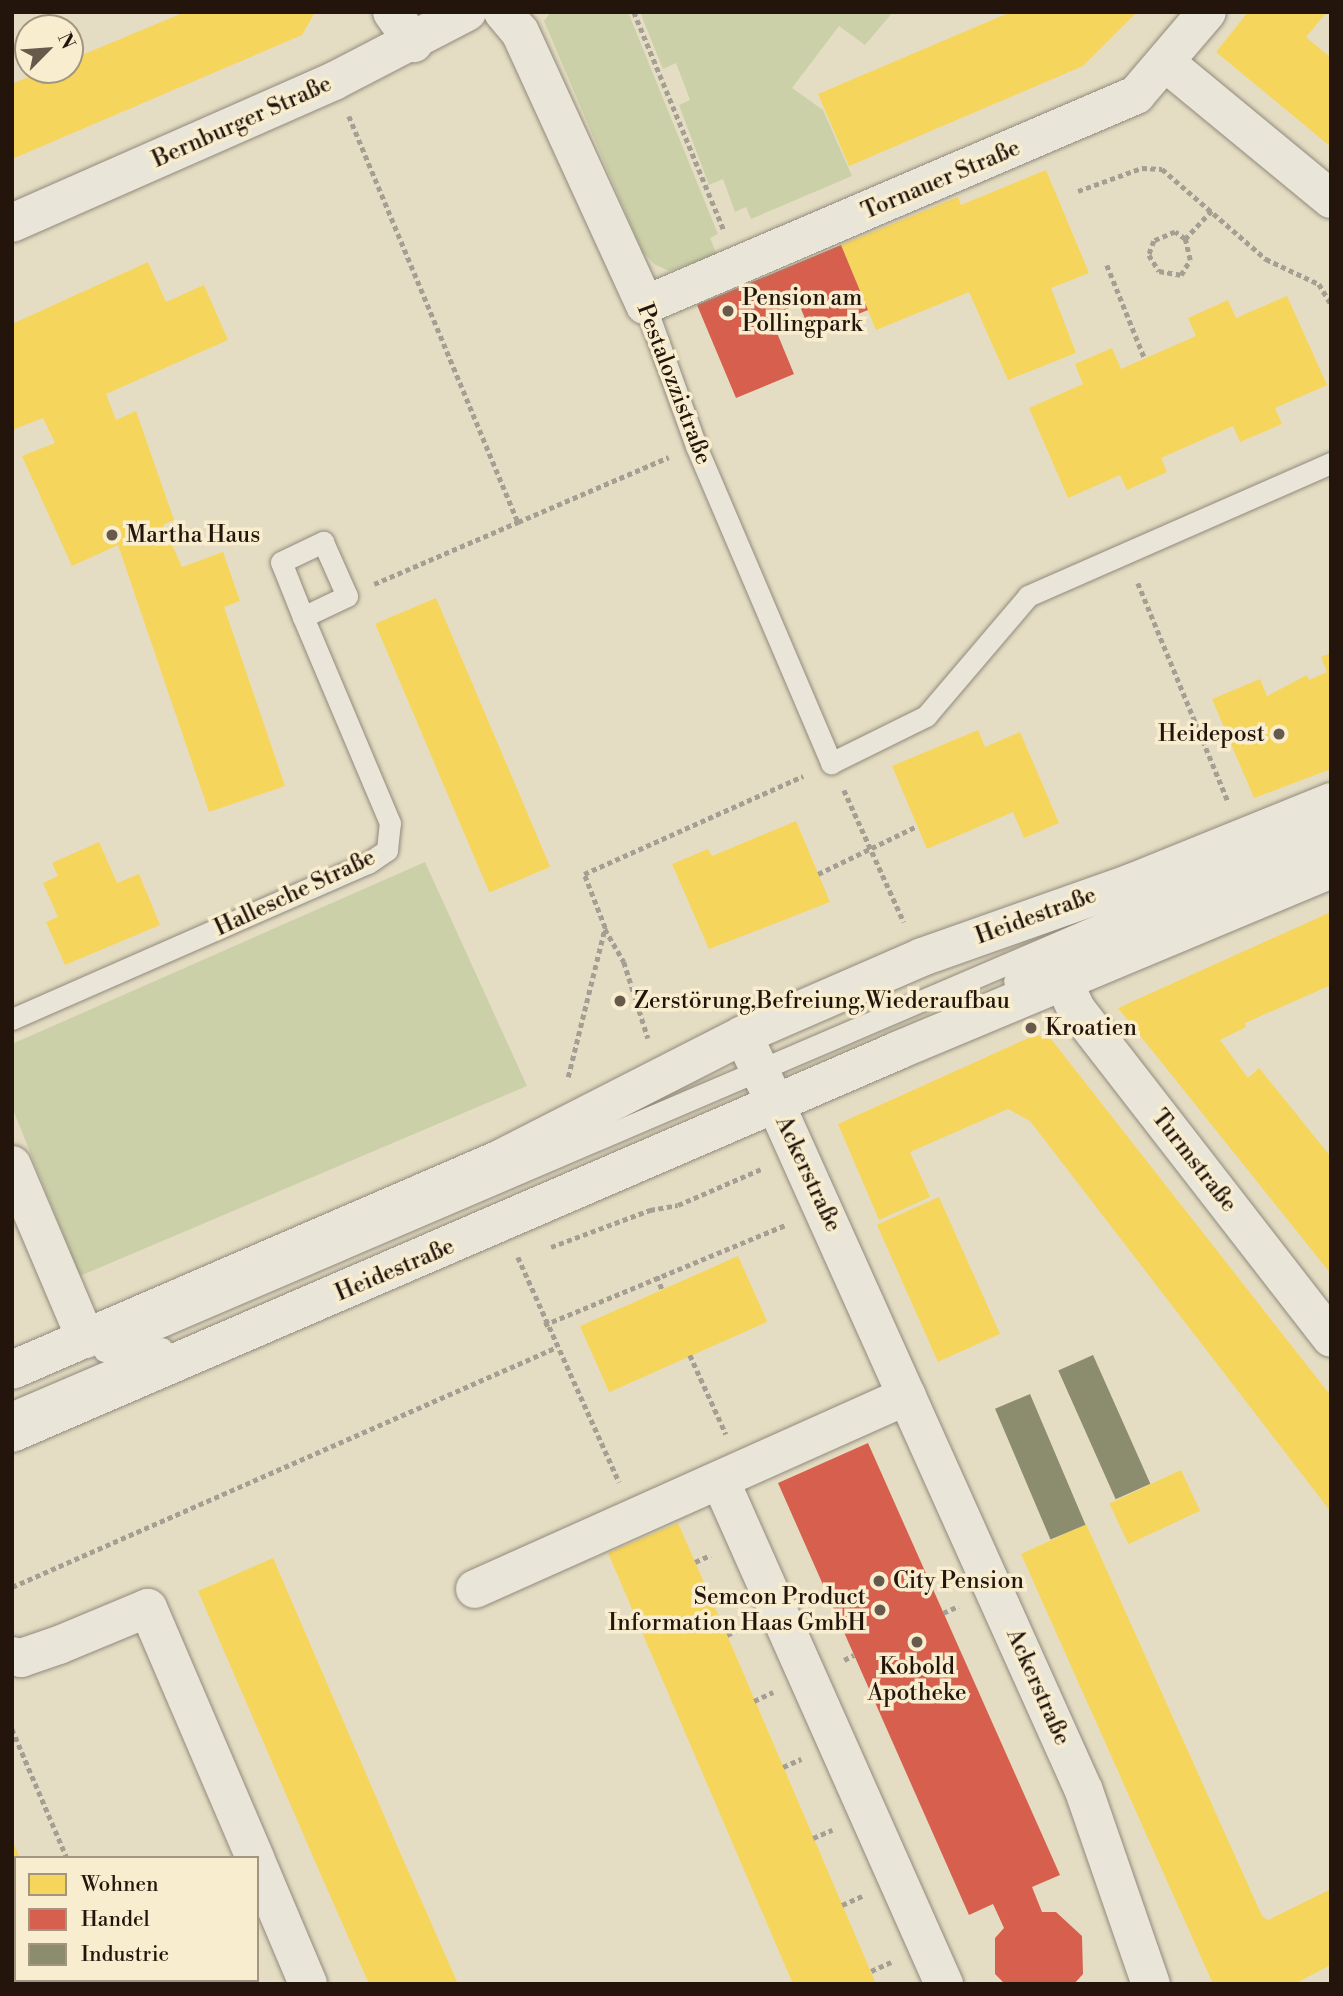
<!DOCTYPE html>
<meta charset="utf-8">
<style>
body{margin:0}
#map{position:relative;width:1343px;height:1996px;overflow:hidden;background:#e5ddc3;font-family:"Libre Bodoni",serif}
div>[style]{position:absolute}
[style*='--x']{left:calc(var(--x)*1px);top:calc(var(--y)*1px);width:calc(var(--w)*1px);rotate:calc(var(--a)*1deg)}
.green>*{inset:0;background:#cbd0a8}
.homes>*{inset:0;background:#f6d55c;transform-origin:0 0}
.shops>*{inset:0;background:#d6604d}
.industry>*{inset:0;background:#8c8c6e;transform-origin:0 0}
.path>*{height:4.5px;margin-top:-2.25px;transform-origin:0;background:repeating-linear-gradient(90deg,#a49e93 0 5px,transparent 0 8.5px)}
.roads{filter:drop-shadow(0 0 2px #918a7c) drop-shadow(0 0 2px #918a7c)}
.lane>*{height:21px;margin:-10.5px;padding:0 10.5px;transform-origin:10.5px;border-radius:10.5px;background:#e9e5d8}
.street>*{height:38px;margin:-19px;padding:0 19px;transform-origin:19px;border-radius:19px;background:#e9e5d8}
.secondary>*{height:38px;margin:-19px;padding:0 19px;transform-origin:19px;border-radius:19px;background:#e9e5d8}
.dots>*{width:19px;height:19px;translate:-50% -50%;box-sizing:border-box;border:4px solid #f8edce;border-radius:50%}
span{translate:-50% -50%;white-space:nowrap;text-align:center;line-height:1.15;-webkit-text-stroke:7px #f8edce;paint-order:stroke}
.street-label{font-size:23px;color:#23140c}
.poi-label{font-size:23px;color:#23140c}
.left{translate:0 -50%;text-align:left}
.right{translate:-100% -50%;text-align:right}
.frame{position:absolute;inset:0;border:14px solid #23140c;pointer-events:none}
.legend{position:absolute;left:14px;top:1856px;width:245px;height:126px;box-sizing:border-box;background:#f8edce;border:2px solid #a39680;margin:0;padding:9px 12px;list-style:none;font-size:21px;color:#23140c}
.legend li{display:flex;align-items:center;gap:14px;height:35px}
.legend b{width:35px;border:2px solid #a39680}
.north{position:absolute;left:14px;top:14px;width:70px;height:70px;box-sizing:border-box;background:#f8edce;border:2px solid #a39680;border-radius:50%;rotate:65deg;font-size:19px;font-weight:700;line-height:28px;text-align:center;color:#23140c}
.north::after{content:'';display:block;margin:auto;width:24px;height:32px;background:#675a4c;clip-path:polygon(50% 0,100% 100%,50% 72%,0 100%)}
</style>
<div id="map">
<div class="green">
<div style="clip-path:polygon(551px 12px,628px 12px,718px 234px,710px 238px,717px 255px,669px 271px,654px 264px,642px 251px,544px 21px)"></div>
<div style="clip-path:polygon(640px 12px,893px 12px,865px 45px,839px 26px,792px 88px,823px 110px,852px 176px,751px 219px,746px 207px,735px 212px,723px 179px,709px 185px,679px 105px,690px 100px,676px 63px,663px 69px)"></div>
<div style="clip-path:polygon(425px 862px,527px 1086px,80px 1276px,12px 1107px,12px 1044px)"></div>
</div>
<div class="homes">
<div style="clip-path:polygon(185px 12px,315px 12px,302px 35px,12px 159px,12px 84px,45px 70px,70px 70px,70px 60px)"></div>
<div style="clip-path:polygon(1011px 12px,1137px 12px,1083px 66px,849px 166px,818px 94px)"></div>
<div style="clip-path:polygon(1248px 12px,1327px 12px,1306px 37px,1331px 58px,1331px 147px,1216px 52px)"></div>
<div style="clip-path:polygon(1046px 170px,1089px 273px,1051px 288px,1076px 353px,1008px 380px,969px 292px,876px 330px,841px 245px,958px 197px,961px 205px)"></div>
<div style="clip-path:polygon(148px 262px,166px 302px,204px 285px,228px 340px,106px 394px,116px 420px,136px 411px,174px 520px,163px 525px,182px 567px,223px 552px,240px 601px,224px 607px,285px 786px,209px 812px,118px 545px,72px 566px,22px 456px,55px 443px,43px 418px,12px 430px,12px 324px)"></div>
<div style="clip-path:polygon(1287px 296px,1327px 385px,1275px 408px,1282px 424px,1240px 442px,1233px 426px,1161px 458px,1167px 472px,1127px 490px,1120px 475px,1068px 498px,1029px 408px,1083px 384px,1075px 364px,1112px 348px,1121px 369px,1196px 336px,1188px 318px,1228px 300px,1236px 318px)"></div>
<div style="left:436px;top:598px;width:292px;height:66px;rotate:67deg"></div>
<div style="clip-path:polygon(1331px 653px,1331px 769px,1254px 798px,1212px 699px,1260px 679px,1267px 696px,1307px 675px,1309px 680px,1327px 672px,1321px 657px)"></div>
<div style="clip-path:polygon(978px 730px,985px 747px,1020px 732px,1059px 823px,1024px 838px,1013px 812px,927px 849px,892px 766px)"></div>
<div style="clip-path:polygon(796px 821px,830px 902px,709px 949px,672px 864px,708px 849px,712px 856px)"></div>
<div style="clip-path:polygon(99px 842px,117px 883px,139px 874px,160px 925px,65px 965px,46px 922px,58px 917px,43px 883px,58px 876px,52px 863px)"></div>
<div style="clip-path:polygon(1331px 912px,1331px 985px,1245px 1023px,1246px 1027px,1220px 1040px,1248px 1078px,1259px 1068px,1331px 1157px,1331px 1274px,1118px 1008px)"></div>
<div style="clip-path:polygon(1035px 1035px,1051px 1039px,1331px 1396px,1331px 1512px,1030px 1121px,1008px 1109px,910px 1152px,930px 1197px,879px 1220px,838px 1124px)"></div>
<div style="left:939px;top:1197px;width:150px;height:68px;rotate:66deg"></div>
<div style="left:738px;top:1256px;width:72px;height:173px;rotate:66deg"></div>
<div style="left:1181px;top:1470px;width:45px;height:79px;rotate:65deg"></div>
<div style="clip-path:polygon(678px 1523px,727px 1635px,876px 1984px,793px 1984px,608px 1553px)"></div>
<div style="clip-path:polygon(1086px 1524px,1262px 1916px,1268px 1920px,1331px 1889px,1331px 1965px,1294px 1984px,1213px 1984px,1021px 1554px)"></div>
<div style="clip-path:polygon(273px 1558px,392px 1834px,458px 1984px,369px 1984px,317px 1866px,198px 1591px)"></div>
<div style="clip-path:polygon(12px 1840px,20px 1858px,16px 1858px,16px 1980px,75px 1984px,12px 1984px)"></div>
</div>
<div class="shops">
<div style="clip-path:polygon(841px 245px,868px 310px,811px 333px,799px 304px,770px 316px,794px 374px,736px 398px,697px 305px)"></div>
<div style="clip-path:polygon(868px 1443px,1060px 1875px,1032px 1887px,1042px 1912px,1056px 1912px,1082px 1936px,1083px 1974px,1074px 1984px,1005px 1984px,995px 1974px,995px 1938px,1004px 1928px,993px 1904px,969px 1915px,778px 1483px)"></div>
</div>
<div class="industry">
<div style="left:1093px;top:1355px;width:141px;height:38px;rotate:66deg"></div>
<div style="left:1030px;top:1394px;width:142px;height:38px;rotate:67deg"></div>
</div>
<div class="path">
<div style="--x:634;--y:12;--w:236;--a:67.6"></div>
<div style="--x:349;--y:116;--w:440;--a:67.4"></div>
<div style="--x:518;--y:522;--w:164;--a:-23.3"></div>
<div style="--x:1078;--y:191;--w:68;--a:-19.8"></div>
<div style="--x:1142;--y:168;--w:20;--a:3"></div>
<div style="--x:1162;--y:169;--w:138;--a:40.9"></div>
<div style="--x:1266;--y:259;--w:59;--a:25.3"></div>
<div style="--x:1319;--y:284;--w:23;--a:59"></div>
<div style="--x:1185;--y:239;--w:12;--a:-145"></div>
<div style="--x:1175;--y:232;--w:23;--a:157"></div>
<div style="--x:1154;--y:241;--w:15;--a:110"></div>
<div style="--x:1149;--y:255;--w:19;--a:58"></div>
<div style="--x:1159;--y:271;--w:22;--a:10"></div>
<div style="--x:1181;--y:275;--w:17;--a:-59"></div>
<div style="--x:1190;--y:260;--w:22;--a:-103"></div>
<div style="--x:1185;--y:239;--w:40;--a:-47"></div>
<div style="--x:1107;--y:265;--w:101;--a:68"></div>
<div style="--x:1138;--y:583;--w:236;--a:67.6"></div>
<div style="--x:374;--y:584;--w:157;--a:-23.3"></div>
<div style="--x:844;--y:790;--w:145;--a:65.6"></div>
<div style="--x:818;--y:874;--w:110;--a:-25.9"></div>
<div style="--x:605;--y:929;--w:38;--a:60"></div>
<div style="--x:624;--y:962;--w:80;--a:72.5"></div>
<div style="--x:568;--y:1077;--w:154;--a:-76.1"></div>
<div style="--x:605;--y:928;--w:58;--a:-111.3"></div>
<div style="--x:584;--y:874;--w:240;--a:-24.1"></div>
<div style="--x:551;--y:1247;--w:106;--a:-20.5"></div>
<div style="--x:650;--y:1210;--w:28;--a:-10"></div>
<div style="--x:678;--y:1205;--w:90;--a:-23.4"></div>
<div style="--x:518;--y:1257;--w:247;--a:65.8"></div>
<div style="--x:657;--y:1276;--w:14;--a:69"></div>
<div style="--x:544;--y:1325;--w:261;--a:-22.5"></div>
<div style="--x:690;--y:1355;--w:87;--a:65.5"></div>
<div style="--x:695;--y:1562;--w:17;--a:-24"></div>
<div style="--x:12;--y:1587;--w:593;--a:-23.76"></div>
<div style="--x:943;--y:1613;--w:17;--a:-24"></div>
<div style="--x:727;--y:1635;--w:17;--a:-25"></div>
<div style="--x:844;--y:1660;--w:11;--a:-27"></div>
<div style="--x:754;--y:1701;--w:21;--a:-25"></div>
<div style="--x:12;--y:1729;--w:140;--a:66.9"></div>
<div style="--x:783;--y:1767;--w:20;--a:-24"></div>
<div style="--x:813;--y:1838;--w:21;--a:-23"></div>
<div style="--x:842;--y:1905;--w:22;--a:-24"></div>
<div style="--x:871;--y:1971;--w:22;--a:-24"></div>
<div style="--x:120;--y:1980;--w:4;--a:63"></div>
</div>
<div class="roads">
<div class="lane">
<div style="--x:645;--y:305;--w:150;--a:70.1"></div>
<div style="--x:696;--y:446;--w:345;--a:66.9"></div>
<div style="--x:831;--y:763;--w:106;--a:-26.3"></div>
<div style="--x:926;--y:716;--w:157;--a:-49.6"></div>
<div style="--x:1028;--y:596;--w:331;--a:-23.7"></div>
<div style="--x:1014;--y:981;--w:345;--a:-23.4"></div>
<div style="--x:12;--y:1019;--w:389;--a:-23.7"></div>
<div style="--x:368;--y:863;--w:23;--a:-34"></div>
<div style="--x:387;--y:850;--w:27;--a:-84"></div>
<div style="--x:390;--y:823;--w:224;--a:-112.9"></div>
<div style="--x:303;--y:617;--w:59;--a:-111.8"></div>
<div style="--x:281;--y:562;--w:47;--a:-25.5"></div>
<div style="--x:323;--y:542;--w:59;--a:66"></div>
<div style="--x:347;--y:596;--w:49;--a:154.5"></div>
<div style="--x:104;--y:1351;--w:1335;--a:-23.2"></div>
<div style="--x:12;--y:1412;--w:163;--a:-23.1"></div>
</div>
<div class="street">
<div style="--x:392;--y:12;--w:38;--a:55"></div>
<div style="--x:503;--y:12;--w:26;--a:50"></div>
<div style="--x:520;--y:32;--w:300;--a:65.4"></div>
<div style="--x:645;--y:305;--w:534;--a:-23.16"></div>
<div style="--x:1136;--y:95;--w:109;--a:-49.5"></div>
<div style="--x:1166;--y:63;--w:214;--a:39.5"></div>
<div style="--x:12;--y:223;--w:352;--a:-23.8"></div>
<div style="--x:334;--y:81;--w:150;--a:-27.4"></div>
<div style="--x:1063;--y:981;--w:31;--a:65"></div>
<div style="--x:1076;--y:1009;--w:416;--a:52.2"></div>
<div style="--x:776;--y:1105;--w:752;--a:65.82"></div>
<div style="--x:1084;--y:1791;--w:204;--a:70.9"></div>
<div style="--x:12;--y:1165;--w:189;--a:67"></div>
<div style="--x:720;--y:1480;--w:552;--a:66.04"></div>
<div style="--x:475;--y:1589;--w:473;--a:-24.1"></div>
<div style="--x:12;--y:1656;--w:9;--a:13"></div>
<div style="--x:21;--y:1658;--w:40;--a:-18.9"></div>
<div style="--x:59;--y:1645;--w:96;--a:-22.6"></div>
<div style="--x:148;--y:1608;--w:272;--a:66.8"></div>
<div style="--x:257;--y:1863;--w:131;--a:67.1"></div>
</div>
<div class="secondary">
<div style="--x:743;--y:1035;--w:77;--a:64.8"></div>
<div style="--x:12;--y:1370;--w:529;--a:-23.37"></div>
<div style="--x:498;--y:1160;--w:275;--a:-27"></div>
<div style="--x:743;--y:1035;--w:195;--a:-23.5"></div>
<div style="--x:922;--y:957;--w:222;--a:-19.5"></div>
<div style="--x:1131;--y:883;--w:216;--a:-22"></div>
<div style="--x:12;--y:1433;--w:966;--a:-23.35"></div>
<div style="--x:899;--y:1050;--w:468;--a:-22.7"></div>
</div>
</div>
<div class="dots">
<div style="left:728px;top:311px;background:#675a4c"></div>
<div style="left:112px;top:535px;background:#675a4c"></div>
<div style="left:1279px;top:734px;background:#675a4c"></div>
<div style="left:620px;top:1001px;background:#675a4c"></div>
<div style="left:1031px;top:1028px;background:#675a4c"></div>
<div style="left:879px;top:1581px;background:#675a4c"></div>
<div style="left:880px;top:1610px;background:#675a4c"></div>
<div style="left:917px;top:1642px;background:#675a4c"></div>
</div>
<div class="street-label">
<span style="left:242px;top:122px;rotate:-24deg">Bernburger Straße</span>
<span style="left:941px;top:180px;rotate:-23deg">Tornauer Straße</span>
<span style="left:674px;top:384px;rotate:69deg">Pestalozzistraße</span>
<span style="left:295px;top:893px;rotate:-25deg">Hallesche Straße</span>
<span style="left:1036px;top:916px;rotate:-20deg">Heidestraße</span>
<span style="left:1194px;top:1161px;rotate:52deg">Turmstraße</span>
<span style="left:808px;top:1174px;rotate:65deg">Ackerstraße</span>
<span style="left:395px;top:1270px;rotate:-23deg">Heidestraße</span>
<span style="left:1038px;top:1687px;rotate:66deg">Ackerstraße</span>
</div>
<div class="poi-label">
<span class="left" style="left:742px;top:311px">Pension am<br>Pollingpark</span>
<span class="left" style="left:126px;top:535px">Martha Haus</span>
<span class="right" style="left:1265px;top:734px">Heidepost</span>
<span class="left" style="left:634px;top:1001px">Zerstörung,Befreiung,Wiederaufbau</span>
<span class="left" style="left:1045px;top:1028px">Kroatien</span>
<span class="left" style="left:893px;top:1581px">City Pension</span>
<span class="right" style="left:866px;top:1610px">Semcon Product<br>Information Haas GmbH</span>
<span style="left:917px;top:1680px">Kobold<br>Apotheke</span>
</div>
<div class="frame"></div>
<ul class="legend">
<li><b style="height:19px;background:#f6d55c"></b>Wohnen</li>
<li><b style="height:19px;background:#d6604d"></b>Handel</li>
<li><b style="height:19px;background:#8c8c6e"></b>Industrie</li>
</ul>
<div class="north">N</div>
</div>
